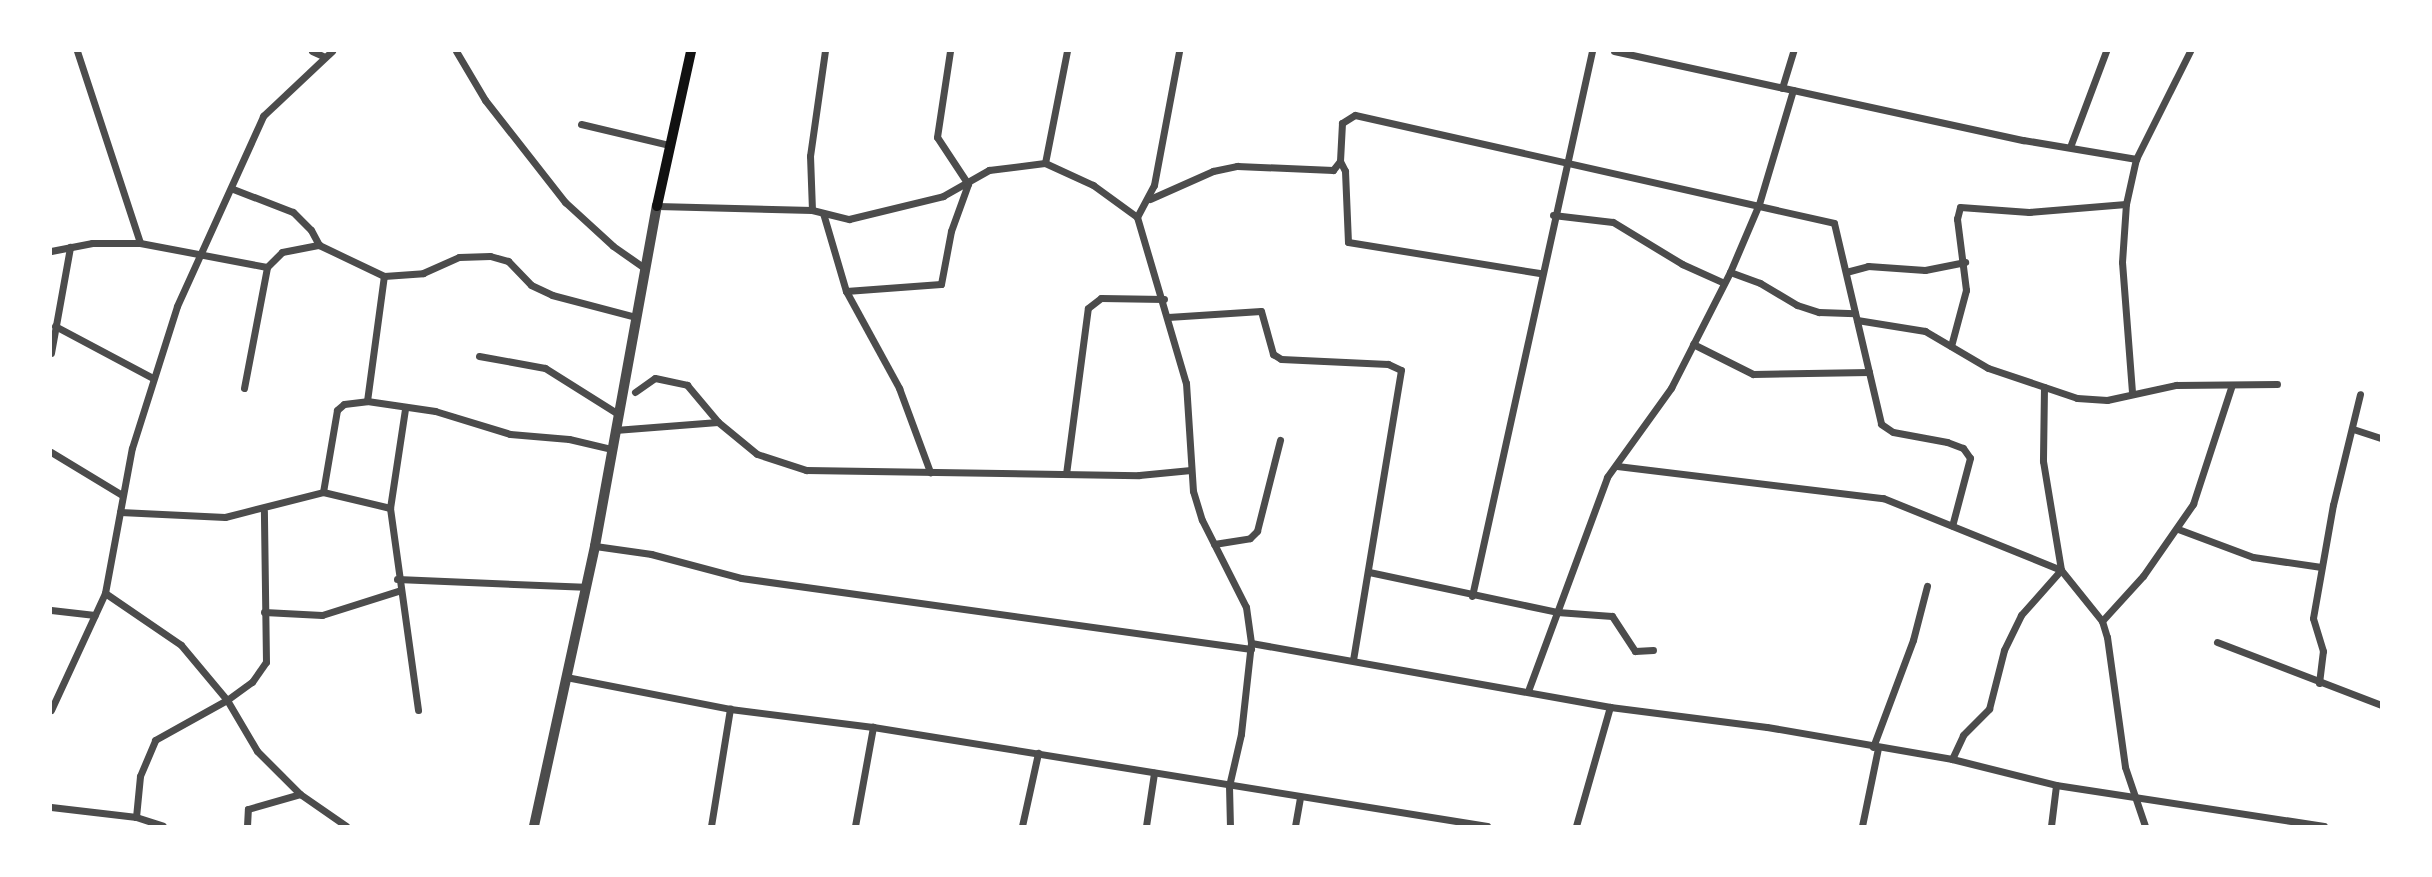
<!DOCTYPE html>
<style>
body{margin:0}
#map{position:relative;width:2432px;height:877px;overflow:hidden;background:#fff;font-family:Inter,sans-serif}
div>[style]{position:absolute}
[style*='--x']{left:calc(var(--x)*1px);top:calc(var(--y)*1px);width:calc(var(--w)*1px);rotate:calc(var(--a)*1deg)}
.minor>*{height:7px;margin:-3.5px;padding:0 3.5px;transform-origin:3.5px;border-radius:3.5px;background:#4c4c4c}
.tertiary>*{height:10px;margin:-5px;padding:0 5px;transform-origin:5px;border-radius:5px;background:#4c4c4c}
.secondary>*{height:10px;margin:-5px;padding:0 5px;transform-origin:5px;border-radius:5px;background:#111}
span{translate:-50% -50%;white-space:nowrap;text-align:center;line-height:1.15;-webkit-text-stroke:5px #fff;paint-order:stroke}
.frame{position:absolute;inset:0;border:52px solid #fff;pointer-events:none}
</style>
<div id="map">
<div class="minor">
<div style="--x:77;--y:51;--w:202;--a:71.8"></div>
<div style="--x:312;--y:51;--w:14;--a:25"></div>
<div style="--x:456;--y:51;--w:57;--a:59.4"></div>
<div style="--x:485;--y:100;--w:130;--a:51.9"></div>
<div style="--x:565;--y:202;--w:65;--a:42.5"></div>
<div style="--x:613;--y:246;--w:39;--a:35"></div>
<div style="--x:1614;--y:51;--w:419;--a:12.3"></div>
<div style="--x:2023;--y:140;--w:115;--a:9.5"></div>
<div style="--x:1782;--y:88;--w:39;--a:-73"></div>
<div style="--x:581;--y:124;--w:90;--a:13.4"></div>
<div style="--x:2070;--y:147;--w:103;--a:-69.4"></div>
<div style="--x:1340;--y:161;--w:11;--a:63"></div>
<div style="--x:1345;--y:171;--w:71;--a:87.6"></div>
<div style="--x:1348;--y:242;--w:194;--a:9.2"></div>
<div style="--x:1045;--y:163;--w:114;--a:-78.9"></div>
<div style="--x:233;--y:189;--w:64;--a:21"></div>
<div style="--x:293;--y:212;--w:25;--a:45"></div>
<div style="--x:311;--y:230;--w:17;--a:62"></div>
<div style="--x:1150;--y:199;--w:69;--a:-24"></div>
<div style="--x:1213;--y:171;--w:25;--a:-12"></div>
<div style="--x:1237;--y:166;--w:96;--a:2.4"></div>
<div style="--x:1333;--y:170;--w:11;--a:-52"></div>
<div style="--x:1340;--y:161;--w:38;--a:-87"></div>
<div style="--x:1342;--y:123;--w:15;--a:-32"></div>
<div style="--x:1355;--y:115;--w:491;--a:12.7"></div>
<div style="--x:1834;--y:223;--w:206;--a:76.8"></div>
<div style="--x:1881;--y:424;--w:14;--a:34"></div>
<div style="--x:1893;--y:432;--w:55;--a:10.5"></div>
<div style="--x:1947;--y:442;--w:17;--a:21"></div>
<div style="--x:1963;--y:448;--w:12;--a:55"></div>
<div style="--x:1970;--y:458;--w:70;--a:104.8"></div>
<div style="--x:657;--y:206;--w:155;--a:1.5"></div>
<div style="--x:812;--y:210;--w:38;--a:14"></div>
<div style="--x:849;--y:219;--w:97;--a:-13.7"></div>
<div style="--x:943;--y:196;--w:53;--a:-29.5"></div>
<div style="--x:989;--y:170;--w:56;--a:-7.1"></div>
<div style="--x:1045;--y:163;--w:53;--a:24.6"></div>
<div style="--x:1093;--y:185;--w:54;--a:36"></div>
<div style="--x:1137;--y:217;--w:173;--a:73.6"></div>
<div style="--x:1186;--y:383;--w:108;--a:86.3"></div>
<div style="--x:1193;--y:491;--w:30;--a:73"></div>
<div style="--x:1202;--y:520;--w:97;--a:63.2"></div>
<div style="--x:1246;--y:607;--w:36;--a:82"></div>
<div style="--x:1251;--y:643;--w:92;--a:96.3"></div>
<div style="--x:1241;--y:734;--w:53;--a:103"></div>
<div style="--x:1229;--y:786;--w:40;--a:88.6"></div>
<div style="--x:812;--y:210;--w:54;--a:-92.1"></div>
<div style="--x:810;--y:156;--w:106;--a:-81.9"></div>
<div style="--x:823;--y:213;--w:81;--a:73.6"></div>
<div style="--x:846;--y:291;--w:111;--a:61.3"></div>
<div style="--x:899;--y:388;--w:90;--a:69.7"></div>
<div style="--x:1553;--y:215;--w:60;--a:6.7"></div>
<div style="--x:1613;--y:222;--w:81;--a:31.3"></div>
<div style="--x:1682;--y:264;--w:46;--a:24.3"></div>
<div style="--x:1137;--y:217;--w:36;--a:-62"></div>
<div style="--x:1154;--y:185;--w:136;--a:-79.4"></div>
<div style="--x:51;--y:251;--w:42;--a:-11"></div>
<div style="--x:92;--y:243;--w:48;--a:0"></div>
<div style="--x:140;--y:243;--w:129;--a:10.7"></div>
<div style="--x:267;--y:267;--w:21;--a:-45"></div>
<div style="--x:282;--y:252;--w:38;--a:-11"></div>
<div style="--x:319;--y:245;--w:72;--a:25.5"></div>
<div style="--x:384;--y:276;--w:39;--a:-4"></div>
<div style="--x:423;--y:273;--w:39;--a:-24"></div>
<div style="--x:459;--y:257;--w:31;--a:-2"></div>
<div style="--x:490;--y:256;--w:19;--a:16"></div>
<div style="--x:508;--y:261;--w:33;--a:46"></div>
<div style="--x:531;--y:285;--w:23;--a:25"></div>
<div style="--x:552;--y:295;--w:87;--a:14.7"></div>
<div style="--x:1730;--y:272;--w:32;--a:20"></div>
<div style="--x:1760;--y:283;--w:43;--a:30.7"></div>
<div style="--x:1797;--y:305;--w:23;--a:18"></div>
<div style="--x:1819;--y:312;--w:36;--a:2"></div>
<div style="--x:1846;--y:272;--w:23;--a:-15"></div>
<div style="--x:1868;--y:266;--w:57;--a:4"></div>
<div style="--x:1925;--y:270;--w:41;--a:-11.3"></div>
<div style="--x:846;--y:291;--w:95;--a:-4.2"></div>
<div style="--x:941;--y:284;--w:54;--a:-79.3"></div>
<div style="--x:951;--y:231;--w:50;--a:-70.1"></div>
<div style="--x:968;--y:184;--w:56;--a:-123.4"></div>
<div style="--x:937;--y:137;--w:87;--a:-81.4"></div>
<div style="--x:1168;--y:317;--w:93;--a:-3.7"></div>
<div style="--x:1261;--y:311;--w:45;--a:74.4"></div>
<div style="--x:1273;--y:354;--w:9;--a:32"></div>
<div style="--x:1281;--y:359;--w:107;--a:2.7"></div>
<div style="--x:1388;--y:364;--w:14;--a:25"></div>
<div style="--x:1401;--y:370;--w:293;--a:99.4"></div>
<div style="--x:1857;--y:320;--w:69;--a:9.2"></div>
<div style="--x:1925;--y:331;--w:73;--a:30.4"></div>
<div style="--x:1988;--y:368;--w:94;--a:18.6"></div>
<div style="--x:2077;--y:398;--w:30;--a:4"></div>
<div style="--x:2107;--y:400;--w:71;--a:-12.3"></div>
<div style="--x:2176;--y:385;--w:101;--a:-0.6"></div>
<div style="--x:55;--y:326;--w:111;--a:28"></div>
<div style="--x:1693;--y:344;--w:67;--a:26.6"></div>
<div style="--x:1753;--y:374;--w:116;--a:-1"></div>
<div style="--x:1951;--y:346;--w:58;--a:-75"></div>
<div style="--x:1966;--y:290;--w:72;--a:-97.2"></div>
<div style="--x:1957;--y:219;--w:12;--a:-76"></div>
<div style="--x:1960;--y:207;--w:69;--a:4.1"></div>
<div style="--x:2029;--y:212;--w:97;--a:-4.7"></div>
<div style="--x:51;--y:353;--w:108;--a:-79.8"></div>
<div style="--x:479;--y:356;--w:67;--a:10.3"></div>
<div style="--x:545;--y:368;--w:86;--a:32.2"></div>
<div style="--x:2044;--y:387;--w:74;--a:90.8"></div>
<div style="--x:2043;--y:461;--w:110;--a:80.6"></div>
<div style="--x:244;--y:388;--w:123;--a:-79.2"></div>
<div style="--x:635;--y:392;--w:24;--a:-35"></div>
<div style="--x:655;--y:378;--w:33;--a:12"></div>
<div style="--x:687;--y:385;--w:48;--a:50"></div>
<div style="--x:718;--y:422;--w:50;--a:39.4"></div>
<div style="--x:757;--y:454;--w:52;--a:18.1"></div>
<div style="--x:806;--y:470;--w:333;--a:0.9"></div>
<div style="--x:1139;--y:475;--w:52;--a:-5.5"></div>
<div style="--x:2132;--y:392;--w:130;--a:-94.4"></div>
<div style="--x:2122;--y:262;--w:58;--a:-86.1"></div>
<div style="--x:2126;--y:204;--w:46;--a:-77.5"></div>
<div style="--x:2136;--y:159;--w:121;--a:-63.4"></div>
<div style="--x:367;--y:401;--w:126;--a:-82.3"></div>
<div style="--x:405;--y:409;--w:100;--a:98.6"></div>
<div style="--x:390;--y:508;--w:204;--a:82.1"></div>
<div style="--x:2353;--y:429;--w:29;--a:18"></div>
<div style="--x:615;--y:430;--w:103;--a:-4.4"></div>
<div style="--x:51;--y:452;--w:83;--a:31.2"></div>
<div style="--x:1617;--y:466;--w:268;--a:6.9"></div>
<div style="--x:1883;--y:498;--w:192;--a:22"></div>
<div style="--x:2061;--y:570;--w:65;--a:51.2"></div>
<div style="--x:2102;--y:621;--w:17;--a:73"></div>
<div style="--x:2107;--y:637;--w:131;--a:82.1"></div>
<div style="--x:2125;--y:767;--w:62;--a:71.3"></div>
<div style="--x:1066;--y:474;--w:167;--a:-82.5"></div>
<div style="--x:1088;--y:308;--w:16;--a:-38"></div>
<div style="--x:1101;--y:298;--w:63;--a:0.9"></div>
<div style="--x:323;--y:492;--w:83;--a:-80.3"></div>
<div style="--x:337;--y:410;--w:9;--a:-41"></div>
<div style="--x:344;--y:404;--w:23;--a:-7"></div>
<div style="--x:367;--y:401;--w:69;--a:8.4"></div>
<div style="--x:435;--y:411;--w:78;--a:17"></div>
<div style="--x:510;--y:434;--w:59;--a:4.8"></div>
<div style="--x:569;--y:439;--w:43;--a:13.4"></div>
<div style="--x:120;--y:512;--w:105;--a:2.7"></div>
<div style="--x:225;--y:517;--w:101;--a:-14.3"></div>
<div style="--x:323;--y:492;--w:69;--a:13.4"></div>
<div style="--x:2178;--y:529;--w:80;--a:20.5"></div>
<div style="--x:2253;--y:557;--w:69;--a:8.4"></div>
<div style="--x:1214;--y:544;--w:36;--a:-9"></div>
<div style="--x:1250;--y:538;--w:10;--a:-45"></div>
<div style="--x:1257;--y:531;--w:94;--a:-75.8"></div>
<div style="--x:595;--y:546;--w:57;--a:8.1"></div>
<div style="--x:651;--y:554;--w:93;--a:14.9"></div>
<div style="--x:741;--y:578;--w:515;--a:7.93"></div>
<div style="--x:1369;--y:572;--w:192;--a:12"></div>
<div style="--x:1557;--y:612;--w:55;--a:4.2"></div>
<div style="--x:1612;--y:616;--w:42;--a:56.7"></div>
<div style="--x:1635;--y:651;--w:18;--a:-3"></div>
<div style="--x:397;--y:579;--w:187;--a:2.4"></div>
<div style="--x:105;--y:593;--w:92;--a:34.4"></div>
<div style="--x:181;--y:645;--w:72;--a:50.1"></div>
<div style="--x:227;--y:700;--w:59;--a:59.5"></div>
<div style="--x:257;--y:751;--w:61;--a:45"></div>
<div style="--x:300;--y:794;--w:56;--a:34.8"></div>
<div style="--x:1472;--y:596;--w:558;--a:-77.58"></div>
<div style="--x:51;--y:610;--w:44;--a:6.5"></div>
<div style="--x:264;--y:612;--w:58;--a:3"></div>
<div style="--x:322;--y:615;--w:80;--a:-17.5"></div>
<div style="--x:2102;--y:621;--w:61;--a:-47.7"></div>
<div style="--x:2143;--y:576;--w:88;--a:-55.2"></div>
<div style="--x:2193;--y:504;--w:125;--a:-71.9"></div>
<div style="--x:2217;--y:642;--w:176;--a:21"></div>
<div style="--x:1251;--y:643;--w:365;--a:10.1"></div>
<div style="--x:1610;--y:707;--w:158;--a:7.3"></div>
<div style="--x:1767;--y:727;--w:188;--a:9.8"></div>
<div style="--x:1952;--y:759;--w:107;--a:14"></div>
<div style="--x:2056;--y:785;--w:271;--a:8.7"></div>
<div style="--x:566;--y:677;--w:167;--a:11"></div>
<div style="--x:730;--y:709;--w:144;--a:7.2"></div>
<div style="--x:873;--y:727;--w:622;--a:9.16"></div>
<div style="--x:2319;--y:683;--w:32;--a:-83"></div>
<div style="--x:2323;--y:651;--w:34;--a:-107"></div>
<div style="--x:2313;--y:618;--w:115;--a:-80"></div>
<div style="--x:2333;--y:505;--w:114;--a:-76.3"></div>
<div style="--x:1528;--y:691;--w:228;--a:-69.7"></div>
<div style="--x:1607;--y:477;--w:110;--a:-54.3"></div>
<div style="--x:1671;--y:388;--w:130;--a:-63"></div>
<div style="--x:1730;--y:272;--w:74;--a:-66.9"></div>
<div style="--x:1759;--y:204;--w:119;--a:-73.4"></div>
<div style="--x:51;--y:710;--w:129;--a:-65.2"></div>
<div style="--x:105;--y:593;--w:147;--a:-79.5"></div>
<div style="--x:132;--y:448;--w:149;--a:-72.4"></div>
<div style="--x:177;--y:306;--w:209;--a:-65.6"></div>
<div style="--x:263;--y:116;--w:95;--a:-43.3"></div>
<div style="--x:1873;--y:747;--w:114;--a:-69.5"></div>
<div style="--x:1913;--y:640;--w:56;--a:-75.5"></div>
<div style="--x:1952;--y:759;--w:26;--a:-65"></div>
<div style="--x:1963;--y:735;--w:37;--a:-45"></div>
<div style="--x:1989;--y:709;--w:61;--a:-75.7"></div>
<div style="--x:2004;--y:650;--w:39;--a:-64"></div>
<div style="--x:2021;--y:615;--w:60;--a:-48.4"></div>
<div style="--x:51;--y:807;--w:86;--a:6.7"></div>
<div style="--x:136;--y:817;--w:28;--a:18"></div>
<div style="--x:136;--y:817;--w:41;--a:-84.4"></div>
<div style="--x:140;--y:776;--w:39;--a:-67"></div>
<div style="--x:155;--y:740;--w:82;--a:-29.1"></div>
<div style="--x:227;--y:700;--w:31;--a:-36"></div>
<div style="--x:252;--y:682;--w:24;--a:-55"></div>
<div style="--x:266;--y:662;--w:151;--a:-90.8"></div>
<div style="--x:247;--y:826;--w:17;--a:-87"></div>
<div style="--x:248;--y:809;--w:54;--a:-16.1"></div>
<div style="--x:711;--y:826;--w:119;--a:-80.8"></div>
<div style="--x:855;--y:826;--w:101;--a:-79.7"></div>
<div style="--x:1022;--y:826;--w:75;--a:-77.6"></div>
<div style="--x:1146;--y:826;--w:54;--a:-81.4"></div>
<div style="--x:1295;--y:826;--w:27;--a:-80"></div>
<div style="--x:1576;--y:826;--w:124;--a:-74.1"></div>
<div style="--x:1862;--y:826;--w:80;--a:-78.4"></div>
<div style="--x:2051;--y:826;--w:41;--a:-83"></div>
</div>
<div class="tertiary">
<div style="--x:534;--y:826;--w:287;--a:-77.7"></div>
<div style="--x:595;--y:546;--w:346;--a:-79.7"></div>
</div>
<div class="secondary">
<div style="--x:657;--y:206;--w:159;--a:-77.6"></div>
</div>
<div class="frame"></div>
</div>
